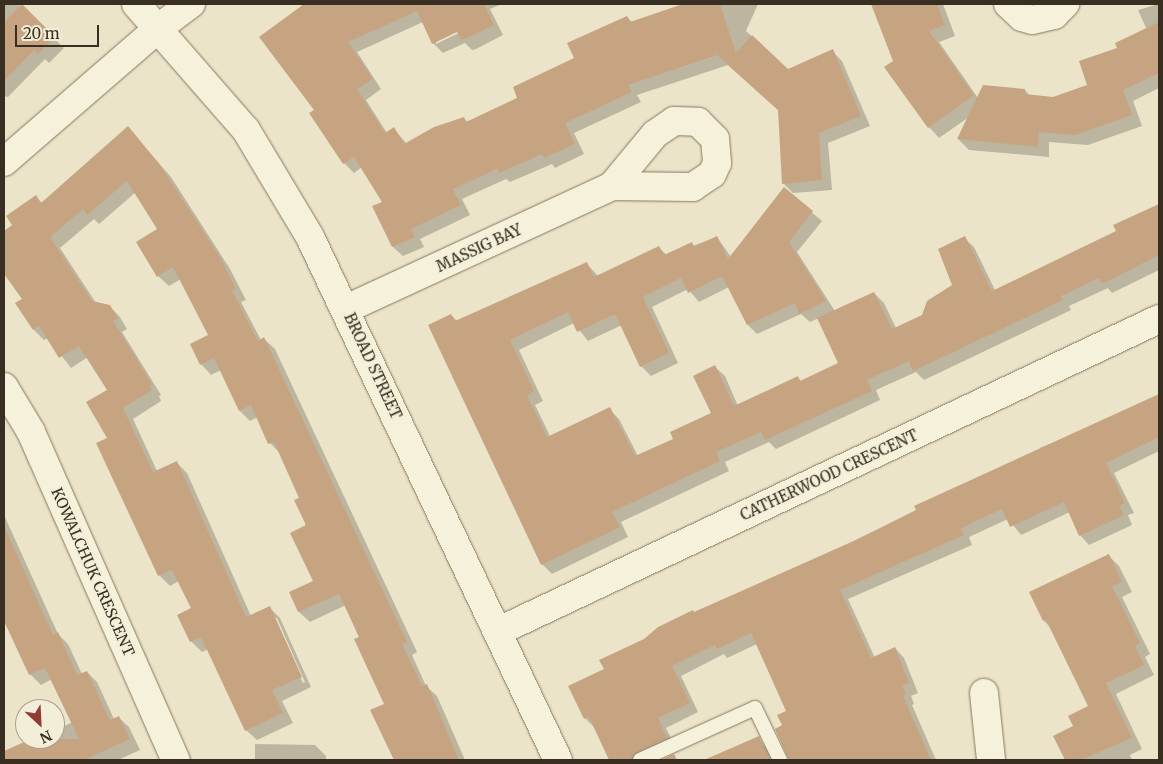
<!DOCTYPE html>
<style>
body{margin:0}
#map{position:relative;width:1163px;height:764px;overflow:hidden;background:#ebe4c9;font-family:Merriweather,serif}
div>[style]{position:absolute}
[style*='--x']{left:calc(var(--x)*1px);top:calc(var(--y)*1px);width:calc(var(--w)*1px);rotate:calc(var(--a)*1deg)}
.shadow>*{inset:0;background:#0003}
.building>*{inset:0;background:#c6a481}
.roads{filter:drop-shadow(0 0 1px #86775f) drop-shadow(0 0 1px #86775f)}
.service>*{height:14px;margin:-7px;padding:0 7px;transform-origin:7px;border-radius:7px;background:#f6f1db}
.minor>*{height:28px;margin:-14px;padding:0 14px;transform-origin:14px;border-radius:14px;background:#f6f1db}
.tertiary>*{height:28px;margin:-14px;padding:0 14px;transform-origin:14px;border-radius:14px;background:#f6f1db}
span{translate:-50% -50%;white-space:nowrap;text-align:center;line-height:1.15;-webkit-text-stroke:4px #f3eed8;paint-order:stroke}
.street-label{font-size:15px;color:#382e21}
.frame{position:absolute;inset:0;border:5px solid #382e21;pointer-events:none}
.north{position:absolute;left:15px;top:699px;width:50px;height:50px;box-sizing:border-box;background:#f3eed8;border:1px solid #a8a18f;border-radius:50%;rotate:155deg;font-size:14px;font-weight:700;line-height:20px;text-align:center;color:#382e21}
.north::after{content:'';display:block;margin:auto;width:18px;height:22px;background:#903b33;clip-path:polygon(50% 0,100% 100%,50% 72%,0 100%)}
.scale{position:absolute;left:15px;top:25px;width:84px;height:22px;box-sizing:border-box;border:2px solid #382e21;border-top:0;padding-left:6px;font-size:15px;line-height:18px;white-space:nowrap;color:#382e21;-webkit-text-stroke:4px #f3eed8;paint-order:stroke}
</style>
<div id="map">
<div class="shadow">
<div style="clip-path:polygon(4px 4px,18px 4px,64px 48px,49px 63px,45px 59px,8px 97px,4px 96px)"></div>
<div style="clip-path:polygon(evenodd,307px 4px,502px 4px,490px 9px,503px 35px,476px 49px,472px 50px,465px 43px,443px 53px,433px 43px,423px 22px,357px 52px,381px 89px,366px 100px,387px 133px,394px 129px,407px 144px,463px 118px,468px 122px,519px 98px,576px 59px,627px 17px,632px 22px,687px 4px,758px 4px,746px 31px,788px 70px,832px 51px,842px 61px,870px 126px,828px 143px,832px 190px,793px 193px,783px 183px,779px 111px,728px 65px,637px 95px,641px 102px,574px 133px,584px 154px,555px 168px,552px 164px,510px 182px,506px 179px,462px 199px,470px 215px,420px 239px,424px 247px,403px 256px,393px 247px,374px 207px,384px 202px,362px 167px,354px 173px,344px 163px,316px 110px,260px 37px,307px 4px,462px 29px,463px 31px,436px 44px,436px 41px,462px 29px)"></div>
<div style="clip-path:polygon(872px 4px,943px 4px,955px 36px,939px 42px,978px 98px,1025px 90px,1030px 96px,1054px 98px,1089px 85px,1119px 49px,1147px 30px,1138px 10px,1159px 4px,1159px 88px,1133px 101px,1142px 126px,1088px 145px,1049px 142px,1049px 157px,969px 150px,958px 139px,969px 117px,939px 138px,929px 127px,894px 61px)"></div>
<div style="clip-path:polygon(evenodd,128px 128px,171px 177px,230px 269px,246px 300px,241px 302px,261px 340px,264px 339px,275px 349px,417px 652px,412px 655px,426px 686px,437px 696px,465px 760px,396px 760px,372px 711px,386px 704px,346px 605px,310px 622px,299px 612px,291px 593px,315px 582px,301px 498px,281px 454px,270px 443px,258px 417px,250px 421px,240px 411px,221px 370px,211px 375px,201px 364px,210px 336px,181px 279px,169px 286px,158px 276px,159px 229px,136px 192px,99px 224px,94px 219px,60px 248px,96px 303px,109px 306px,120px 317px,127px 329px,122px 332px,161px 395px,159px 396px,161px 401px,133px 419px,157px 471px,176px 462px,187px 473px,251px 616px,269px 607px,280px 618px,311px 687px,282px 701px,293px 723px,257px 740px,246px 730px,208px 649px,202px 652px,191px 641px,192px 609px,179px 581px,170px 586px,159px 575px,108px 438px,108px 390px,88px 357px,71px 368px,48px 338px,44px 340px,34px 330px,17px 304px,23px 300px,4px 272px,4px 233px,14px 225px,36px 197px,42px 203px,128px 128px,274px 618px,277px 618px,305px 682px,303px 683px,274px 618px)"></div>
<div style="clip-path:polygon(evenodd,784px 189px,822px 221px,797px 252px,835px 311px,874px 293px,884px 303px,896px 328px,923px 316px,953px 286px,964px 238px,974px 247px,995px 290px,1118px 231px,1115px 226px,1159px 205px,1159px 270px,1112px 293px,1108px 288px,1069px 306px,1071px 310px,924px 380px,916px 372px,876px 390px,880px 400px,776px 449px,769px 442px,725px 462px,729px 471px,621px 522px,628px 537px,552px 574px,542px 564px,451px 315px,457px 321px,586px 263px,598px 276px,659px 248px,667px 255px,717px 237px,731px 257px,784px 189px,729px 287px,748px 325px,757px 334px,801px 314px,810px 322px,819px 318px,840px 363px,802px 382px,798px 378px,738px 406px,725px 376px,715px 367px,712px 414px,675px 439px,638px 456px,619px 419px,609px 409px,550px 436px,535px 405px,543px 401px,519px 350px,574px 323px,588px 341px,622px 325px,641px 366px,651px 376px,678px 363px,652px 307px,688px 289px,699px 302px,729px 287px)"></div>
<div style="clip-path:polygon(1159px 395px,1159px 451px,1114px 473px,1134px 513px,1128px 515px,1132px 525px,1089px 545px,1080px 535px,1070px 512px,1021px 535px,1008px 519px,969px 537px,972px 545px,848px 599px,875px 658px,895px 648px,904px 658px,918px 693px,911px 696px,914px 704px,912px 705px,936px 760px,792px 760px,776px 729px,784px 726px,787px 711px,757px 644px,727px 658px,724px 654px,681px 676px,698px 712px,666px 728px,676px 748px,648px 760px,626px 760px,585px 718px,605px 670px,645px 640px,1039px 453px,1040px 448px,1049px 444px,1054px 446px)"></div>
<div style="clip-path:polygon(4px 515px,58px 634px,68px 644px,82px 674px,87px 672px,97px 682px,114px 719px,118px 717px,129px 727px,140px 750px,118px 760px,4px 760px,4px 753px,35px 739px,55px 739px,55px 730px,73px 722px,52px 679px,41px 685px,30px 674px,4px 617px)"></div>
<div style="clip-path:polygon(1109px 556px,1119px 566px,1132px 592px,1122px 597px,1150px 654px,1145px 657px,1154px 675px,1116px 694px,1142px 749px,1130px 755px,1132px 760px,1066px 760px,1055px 736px,1074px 727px,1089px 707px,1052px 629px,1044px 621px)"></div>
<div style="clip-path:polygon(758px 737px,775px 760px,707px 760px)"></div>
<div style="clip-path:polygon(255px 744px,315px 745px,326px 756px,326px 760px,255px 760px)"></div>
</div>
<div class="building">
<div style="clip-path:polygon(22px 4px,55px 37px,38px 54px,34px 50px,4px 81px,4px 22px)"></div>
<div style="clip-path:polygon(304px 4px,484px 4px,494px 25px,465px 39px,461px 40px,457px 32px,432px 44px,417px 11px,348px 42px,373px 79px,357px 89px,385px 133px,394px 127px,404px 144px,434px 127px,464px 117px,466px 122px,517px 98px,513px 87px,574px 58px,567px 43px,627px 16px,630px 22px,683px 4px,720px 4px,736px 53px,752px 35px,788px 69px,833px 49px,861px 116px,819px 133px,822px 180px,782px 184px,778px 110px,717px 55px,628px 85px,632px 92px,565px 123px,575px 144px,544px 158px,542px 154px,499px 173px,497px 169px,453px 189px,461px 205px,411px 229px,415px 237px,392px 247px,372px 206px,382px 202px,354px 157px,343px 164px,309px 113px,314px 110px,259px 37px)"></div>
<div style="clip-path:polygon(871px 4px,937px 4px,945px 25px,929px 31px,974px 95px,928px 128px,884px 67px,893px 61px)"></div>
<div style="clip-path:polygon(1159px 22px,1159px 73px,1123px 90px,1132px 115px,1076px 135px,1039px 132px,1038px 147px,957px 139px,983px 85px,1025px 89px,1025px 94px,1053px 97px,1087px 85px,1079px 61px,1117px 48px,1115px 43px)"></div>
<div style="clip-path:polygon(128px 126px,160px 165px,220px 257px,236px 289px,232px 291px,258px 341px,264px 337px,407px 642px,402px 644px,422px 686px,427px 684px,459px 760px,394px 760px,370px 710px,384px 704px,354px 639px,359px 637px,339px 594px,298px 612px,289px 592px,313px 581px,290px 533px,306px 525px,294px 500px,299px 498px,274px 442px,268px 444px,251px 405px,239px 411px,214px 358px,200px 365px,190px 344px,208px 335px,173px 267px,157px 277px,136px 242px,157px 229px,127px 181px,87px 215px,83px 209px,50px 237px,92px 301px,110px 305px,118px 318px,113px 321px,152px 384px,149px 386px,152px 390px,123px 408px,153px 472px,177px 461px,246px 617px,270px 606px,302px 677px,272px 690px,283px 713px,245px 731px,201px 637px,190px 642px,177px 615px,191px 608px,172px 570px,158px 576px,96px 443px,107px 438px,86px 402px,107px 390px,79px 346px,59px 358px,39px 326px,33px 330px,15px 303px,22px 299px,4px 274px,4px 231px,12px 225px,6px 216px,36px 195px,41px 203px)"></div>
<div style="clip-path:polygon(784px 187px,813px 211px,789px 242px,826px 301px,799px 314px,795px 303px,747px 325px,722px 276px,688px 293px,681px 278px,643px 297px,669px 353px,640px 367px,615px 314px,577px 332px,568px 312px,510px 340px,534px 391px,527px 395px,547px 437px,610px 407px,635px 456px,673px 439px,670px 432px,711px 413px,693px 376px,715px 365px,734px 406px,798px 376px,800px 381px,838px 363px,817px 318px,874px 292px,892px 329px,922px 315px,927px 301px,952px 285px,938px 249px,965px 236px,992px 291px,1116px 231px,1113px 225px,1159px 204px,1159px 255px,1102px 284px,1099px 278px,1061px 296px,1063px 300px,913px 371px,909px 361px,867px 380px,872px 391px,765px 440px,761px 432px,716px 452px,720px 461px,612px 512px,620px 527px,541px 565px,428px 325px,451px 314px,455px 321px,587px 262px,594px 277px,659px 246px,664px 255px,692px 242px,694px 247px,717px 236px,728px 259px)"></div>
<div style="clip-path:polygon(1159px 394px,1159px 437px,1106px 463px,1125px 503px,1119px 506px,1124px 515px,1079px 536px,1064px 502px,1010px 527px,1002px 509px,961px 528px,964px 535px,840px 590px,871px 658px,895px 647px,909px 683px,902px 686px,906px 694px,903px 696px,931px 760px,789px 760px,775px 729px,782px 725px,777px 715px,786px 711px,751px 633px,717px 649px,715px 645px,672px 666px,690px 703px,658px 718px,667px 738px,636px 752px,631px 760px,609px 760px,589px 717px,584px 719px,568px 686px,604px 669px,599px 660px,644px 639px,658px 627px,693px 610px,694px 612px,856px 540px,916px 510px,914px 506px)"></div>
<div style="clip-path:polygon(4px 526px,53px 635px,58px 632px,77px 675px,87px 671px,110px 720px,119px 716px,130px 739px,84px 760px,4px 760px,4px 751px,31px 739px,79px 739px,45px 668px,29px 675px,4px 621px)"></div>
<div style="clip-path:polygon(1109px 554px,1122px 582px,1112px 586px,1140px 643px,1135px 646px,1144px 665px,1106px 683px,1132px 738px,1081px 760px,1065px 760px,1053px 736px,1073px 726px,1068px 716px,1088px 706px,1046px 620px,1043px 621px,1029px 592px)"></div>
<div style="clip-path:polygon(759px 736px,770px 760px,704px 760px)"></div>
<div style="clip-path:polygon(674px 754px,677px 760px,661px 760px)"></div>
</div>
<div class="roads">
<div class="service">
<div style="--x:640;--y:760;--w:126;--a:-24.3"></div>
<div style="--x:755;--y:708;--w:58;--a:64.3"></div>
</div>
<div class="minor">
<div style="--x:1008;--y:4;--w:19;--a:43"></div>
<div style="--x:1022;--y:17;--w:10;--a:17"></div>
<div style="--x:1032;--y:20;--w:23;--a:-13"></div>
<div style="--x:1054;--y:15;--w:16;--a:-45"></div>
<div style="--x:346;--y:309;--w:293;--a:-24.8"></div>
<div style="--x:612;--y:186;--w:67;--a:-50.4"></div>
<div style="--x:655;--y:134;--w:23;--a:-34"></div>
<div style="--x:674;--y:121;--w:24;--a:2"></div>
<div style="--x:698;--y:122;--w:24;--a:45"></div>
<div style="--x:715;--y:139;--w:24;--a:85"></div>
<div style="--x:717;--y:163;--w:12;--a:114"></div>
<div style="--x:712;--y:174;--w:23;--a:146"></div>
<div style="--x:693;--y:187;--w:81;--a:-179.3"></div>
<div style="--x:4;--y:387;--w:52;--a:59"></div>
<div style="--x:31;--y:432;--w:359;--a:66.2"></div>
<div style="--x:499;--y:631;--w:730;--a:-25.3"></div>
<div style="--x:984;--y:693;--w:67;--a:84"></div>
</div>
<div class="tertiary">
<div style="--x:136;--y:4;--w:167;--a:48.9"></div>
<div style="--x:246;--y:130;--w:125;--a:59.1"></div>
<div style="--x:310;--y:237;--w:579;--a:64.63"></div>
<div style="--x:4;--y:162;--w:206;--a:-40.9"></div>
<div style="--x:160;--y:27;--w:39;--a:-37"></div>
</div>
</div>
<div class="street-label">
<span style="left:479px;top:248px;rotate:-25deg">MASSIG BAY</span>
<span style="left:373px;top:366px;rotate:65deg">BROAD STREET</span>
<span style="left:829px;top:475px;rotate:-25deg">CATHERWOOD CRESCENT</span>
<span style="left:93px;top:572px;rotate:66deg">KOWALCHUK CRESCENT</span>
</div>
<div class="frame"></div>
<div class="north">N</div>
<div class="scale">20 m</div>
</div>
